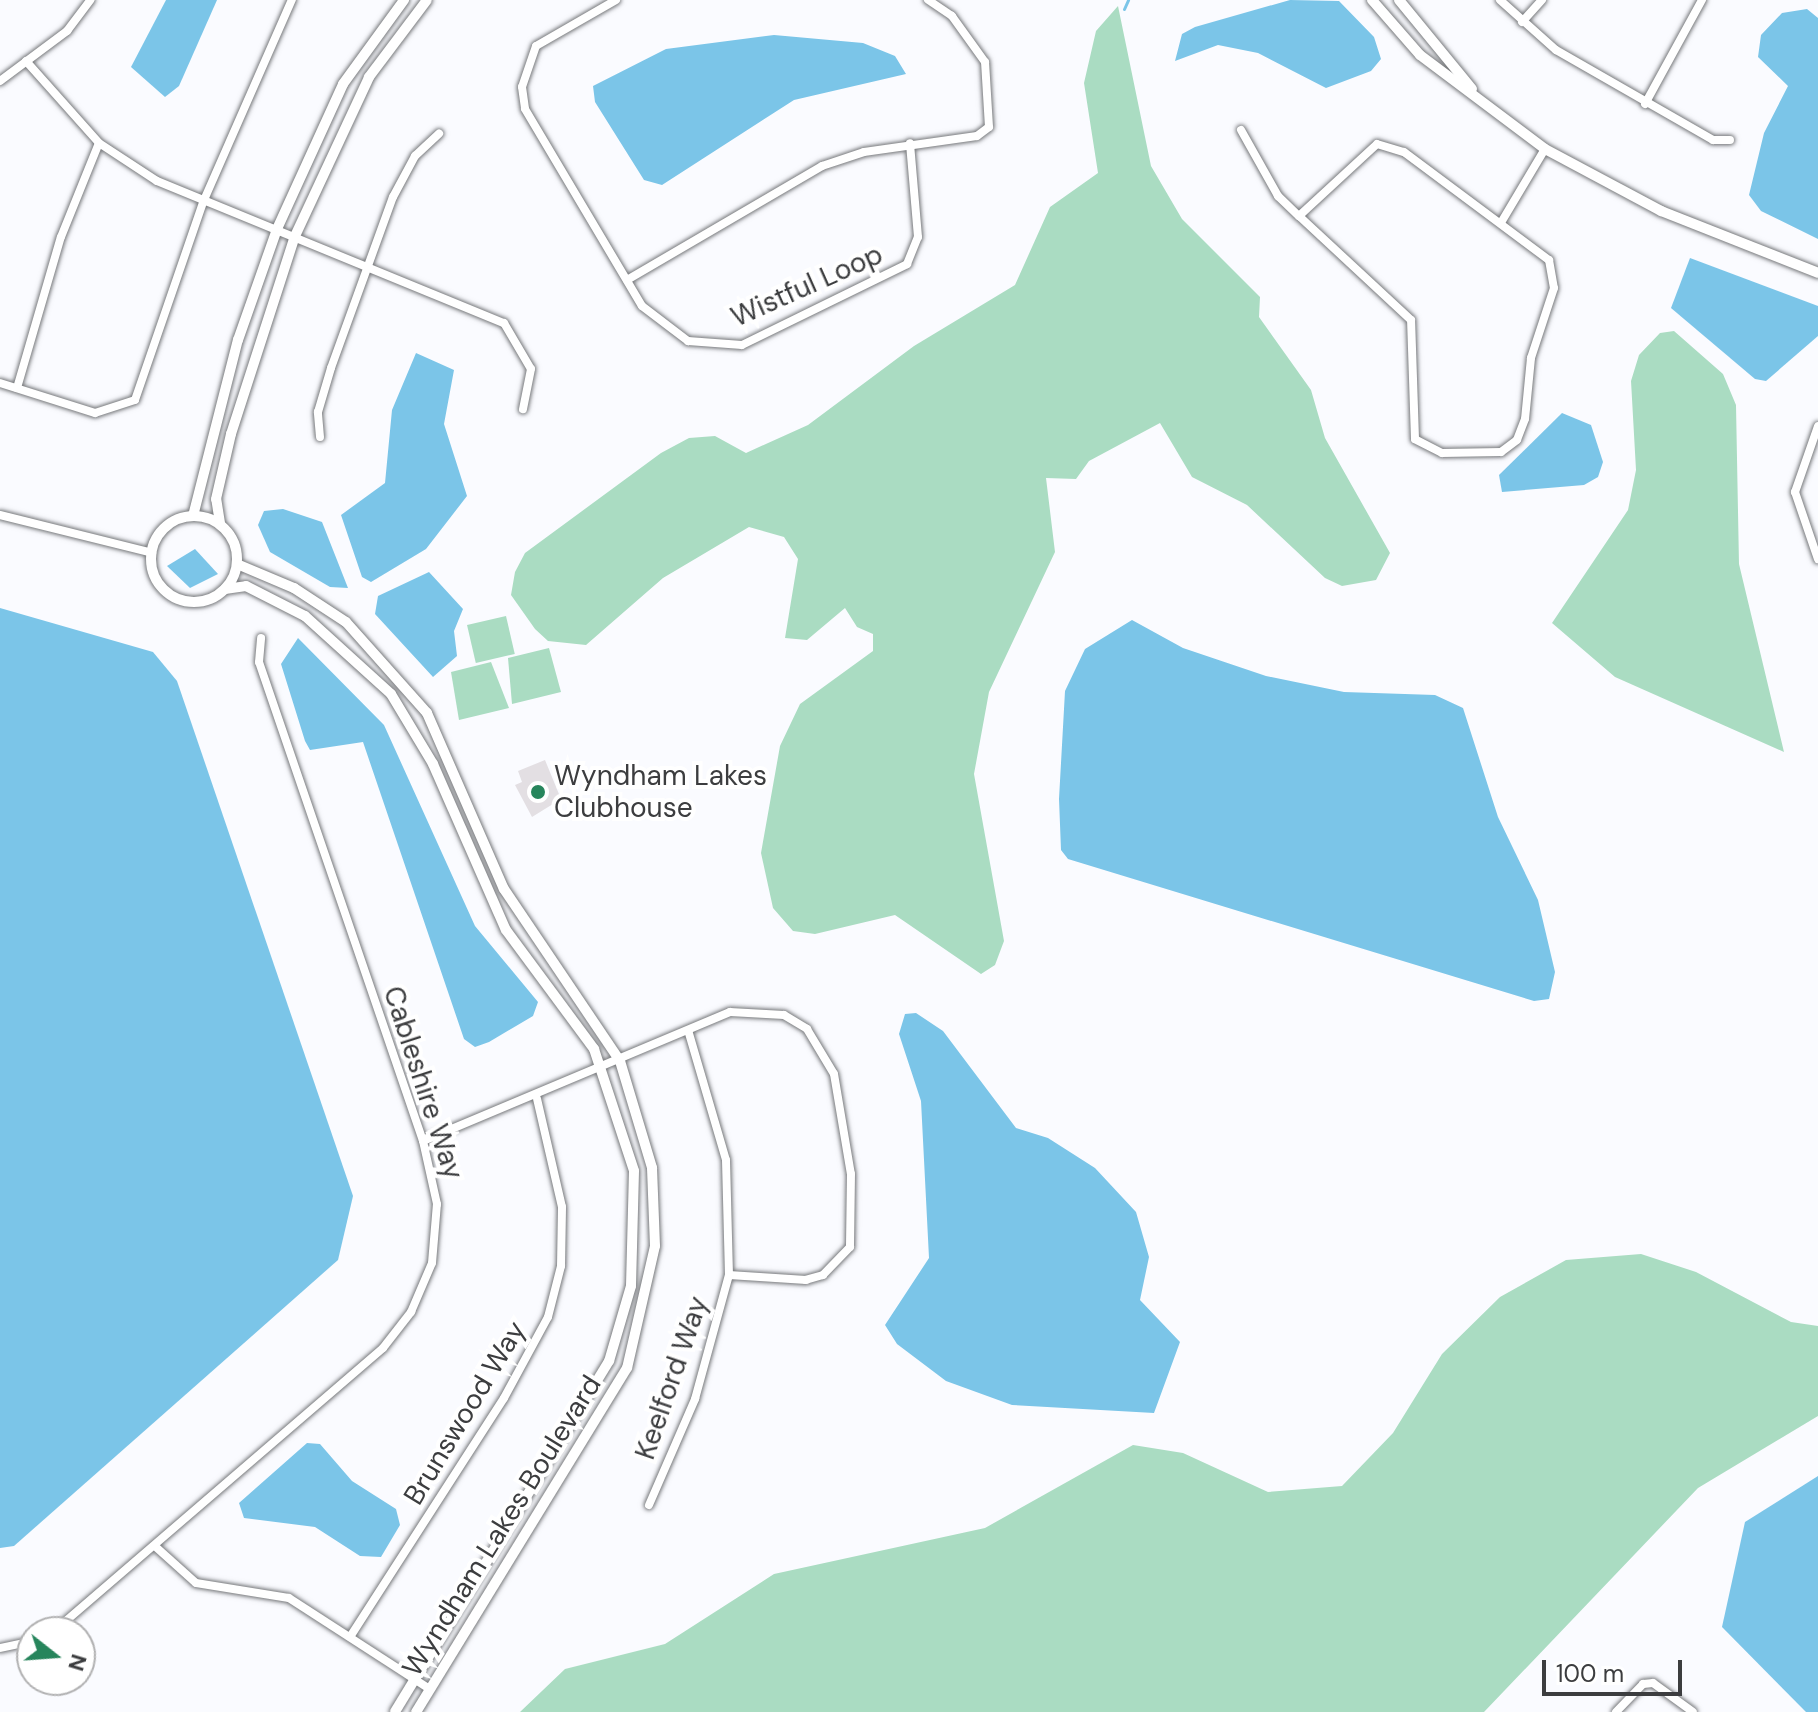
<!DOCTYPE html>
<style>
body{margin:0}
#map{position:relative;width:1818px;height:1712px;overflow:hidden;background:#fafbff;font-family:"DM Sans",sans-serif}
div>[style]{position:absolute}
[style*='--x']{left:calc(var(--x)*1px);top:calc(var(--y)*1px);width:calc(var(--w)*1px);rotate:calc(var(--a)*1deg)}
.green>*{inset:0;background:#aadcc2;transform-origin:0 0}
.water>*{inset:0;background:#7bc5e8}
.stream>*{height:3px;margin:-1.5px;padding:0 1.5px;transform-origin:1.5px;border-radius:1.5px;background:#7bc5e8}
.building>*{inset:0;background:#e3dfe3}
.roads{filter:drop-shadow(0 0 2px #77797c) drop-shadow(0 0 2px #77797c)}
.minor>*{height:8px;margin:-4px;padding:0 4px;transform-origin:4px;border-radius:4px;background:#fff}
.tertiary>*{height:10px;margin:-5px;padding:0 5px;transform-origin:5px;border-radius:5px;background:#fff}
.tertiary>.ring{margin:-5px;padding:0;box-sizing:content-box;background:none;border:10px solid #fff;border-radius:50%}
.dots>*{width:22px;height:22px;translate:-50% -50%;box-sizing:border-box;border:4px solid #fff;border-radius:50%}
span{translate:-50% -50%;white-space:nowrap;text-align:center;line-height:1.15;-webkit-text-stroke:8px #fff;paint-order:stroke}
.street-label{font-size:28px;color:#3c3d3f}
.poi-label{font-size:28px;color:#3c3d3f}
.left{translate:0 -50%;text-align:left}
.north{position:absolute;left:16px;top:1616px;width:80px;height:80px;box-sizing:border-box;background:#fff;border:2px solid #b1b1b2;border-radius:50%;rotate:107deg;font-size:22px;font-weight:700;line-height:32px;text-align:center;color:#3c3d3f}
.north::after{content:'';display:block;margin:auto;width:28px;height:36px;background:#27855c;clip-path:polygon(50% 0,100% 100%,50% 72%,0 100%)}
.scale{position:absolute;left:1542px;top:1660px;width:140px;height:36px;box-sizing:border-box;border:4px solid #3c3d3f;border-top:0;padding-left:10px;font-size:24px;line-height:28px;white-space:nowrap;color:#3c3d3f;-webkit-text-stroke:6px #fff;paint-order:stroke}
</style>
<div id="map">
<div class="green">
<div style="clip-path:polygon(1118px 6px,1151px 166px,1182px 219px,1260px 297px,1259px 317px,1311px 390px,1325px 438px,1390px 553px,1376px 580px,1342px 586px,1325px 578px,1247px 505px,1192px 477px,1160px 423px,1089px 461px,1076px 479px,1046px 478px,1055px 552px,989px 692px,974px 774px,1004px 941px,995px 965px,981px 974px,895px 915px,815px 934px,793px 931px,773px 908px,761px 853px,780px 746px,800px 704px,873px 651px,873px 634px,857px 627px,845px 608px,807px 640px,785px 638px,798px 559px,784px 537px,749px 527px,663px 578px,586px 645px,548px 641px,535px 629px,511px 595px,515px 572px,525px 553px,661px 453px,689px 438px,715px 436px,746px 453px,808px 425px,914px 346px,1015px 285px,1050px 207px,1098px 173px,1084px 83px,1096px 31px)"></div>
<div style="clip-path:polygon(1674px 331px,1723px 374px,1736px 405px,1739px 564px,1784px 752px,1615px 677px,1552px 623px,1628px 510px,1636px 470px,1631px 381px,1639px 355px,1660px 333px)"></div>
<div style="left:506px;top:616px;width:39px;height:40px;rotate:77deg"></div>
<div style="clip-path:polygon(549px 648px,561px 692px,512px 704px,508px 658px)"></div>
<div style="clip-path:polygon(491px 662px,509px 708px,459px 720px,451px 672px)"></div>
<div style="clip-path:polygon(1641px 1254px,1696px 1272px,1791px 1322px,1818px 1326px,1818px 1416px,1698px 1488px,1484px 1712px,520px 1712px,565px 1669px,665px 1644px,774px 1574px,985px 1528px,1133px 1445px,1183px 1453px,1268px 1492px,1342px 1486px,1393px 1433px,1442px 1354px,1500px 1297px,1566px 1260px)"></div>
</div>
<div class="water">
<div style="clip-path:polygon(166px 0,217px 0,179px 86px,165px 97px,131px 67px)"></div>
<div style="clip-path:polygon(1290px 0,1339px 1px,1374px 37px,1381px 59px,1371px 71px,1326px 88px,1258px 53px,1218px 45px,1175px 61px,1182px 34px,1195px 27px)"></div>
<div style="clip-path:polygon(1807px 9px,1818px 18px,1818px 239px,1761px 211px,1749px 195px,1764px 133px,1788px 86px,1758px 57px,1761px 35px,1782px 13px)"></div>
<div style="clip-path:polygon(774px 35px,863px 43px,895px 56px,906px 74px,794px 100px,662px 185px,644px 180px,595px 102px,593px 86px,666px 49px)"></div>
<div style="clip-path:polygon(1690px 258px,1818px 306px,1818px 336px,1766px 381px,1755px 379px,1671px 308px)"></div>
<div style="clip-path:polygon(416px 353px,454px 370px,444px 424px,467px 496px,426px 549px,371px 582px,362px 577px,341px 515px,385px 483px,392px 410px)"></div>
<div style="clip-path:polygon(1562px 413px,1591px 425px,1603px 462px,1598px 477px,1584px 485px,1502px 492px,1499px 475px)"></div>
<div style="clip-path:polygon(283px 509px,322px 522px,348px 588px,330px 587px,270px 552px,258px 525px,264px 511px)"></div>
<div style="clip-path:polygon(195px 549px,218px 574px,190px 588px,167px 566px)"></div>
<div style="clip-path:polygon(429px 572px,463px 609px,454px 631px,457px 656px,433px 677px,375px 614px,378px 596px)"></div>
<div style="clip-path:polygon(0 608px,153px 652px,177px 681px,353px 1196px,338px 1260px,14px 1546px,0 1548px)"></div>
<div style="clip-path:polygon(1132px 620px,1183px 648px,1266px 676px,1344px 692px,1435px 695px,1463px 708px,1498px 817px,1538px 900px,1555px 972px,1549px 999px,1534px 1001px,1068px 859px,1061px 850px,1059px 799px,1065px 691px,1085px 649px)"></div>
<div style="clip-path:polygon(298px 638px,384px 725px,475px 926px,538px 1002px,533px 1016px,489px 1042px,475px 1047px,464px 1039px,363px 742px,310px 750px,305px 741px,281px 664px)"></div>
<div style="clip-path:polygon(916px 1013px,943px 1031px,1016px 1128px,1048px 1138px,1095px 1168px,1136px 1212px,1149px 1257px,1140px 1300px,1180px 1342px,1154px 1413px,1012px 1405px,946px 1381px,897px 1344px,885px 1325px,929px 1258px,921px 1101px,899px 1034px,905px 1014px)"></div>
<div style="clip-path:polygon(307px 1443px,320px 1444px,352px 1481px,396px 1509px,400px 1525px,381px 1557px,360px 1556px,315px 1527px,244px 1518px,239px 1503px)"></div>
<div style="clip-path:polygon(1818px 1476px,1818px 1712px,1806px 1712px,1722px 1627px,1745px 1522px)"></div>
</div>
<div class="stream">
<div style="--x:1124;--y:9;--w:10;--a:-66"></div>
</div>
<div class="building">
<div style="clip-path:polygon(545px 760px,561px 799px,532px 817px,515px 785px,522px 782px,518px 771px)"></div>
</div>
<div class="roads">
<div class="minor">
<div style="--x:616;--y:0;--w:92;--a:150.1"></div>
<div style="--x:536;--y:46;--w:43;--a:108.9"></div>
<div style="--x:522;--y:87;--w:22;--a:82"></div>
<div style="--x:525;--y:109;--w:229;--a:59.3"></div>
<div style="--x:642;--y:306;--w:58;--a:37.3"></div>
<div style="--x:688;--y:341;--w:54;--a:4.2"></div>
<div style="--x:742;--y:345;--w:184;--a:-26.1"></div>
<div style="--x:907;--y:264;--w:29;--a:-68"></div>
<div style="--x:918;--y:237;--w:94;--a:-94.9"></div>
<div style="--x:1500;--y:0;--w:75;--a:41.8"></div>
<div style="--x:1556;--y:50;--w:181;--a:29.8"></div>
<div style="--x:1713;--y:140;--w:17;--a:0"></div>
<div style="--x:1522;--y:22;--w:30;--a:-48"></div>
<div style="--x:26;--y:61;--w:110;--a:48.3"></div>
<div style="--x:99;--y:143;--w:69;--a:33.2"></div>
<div style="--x:157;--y:181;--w:375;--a:22.3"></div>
<div style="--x:504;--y:323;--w:53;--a:59.6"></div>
<div style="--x:531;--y:369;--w:41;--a:101.3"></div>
<div style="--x:0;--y:81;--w:84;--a:-36.7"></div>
<div style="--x:67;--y:31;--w:39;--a:-53"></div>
<div style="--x:1645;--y:104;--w:119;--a:-61.3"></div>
<div style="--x:1241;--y:130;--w:76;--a:60.7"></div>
<div style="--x:1278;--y:196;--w:29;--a:44"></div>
<div style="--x:1377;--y:144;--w:28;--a:17"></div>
<div style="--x:1404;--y:152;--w:181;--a:36.7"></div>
<div style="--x:1549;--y:260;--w:28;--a:80"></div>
<div style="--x:1554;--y:288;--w:74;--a:108.2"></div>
<div style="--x:1531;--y:358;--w:61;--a:95.6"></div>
<div style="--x:1525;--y:419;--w:22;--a:111"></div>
<div style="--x:1517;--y:440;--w:20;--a:143"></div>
<div style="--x:1501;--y:452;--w:59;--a:179"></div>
<div style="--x:1442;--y:453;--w:30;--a:-153"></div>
<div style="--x:1415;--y:439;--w:119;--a:-91.9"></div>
<div style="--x:1411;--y:320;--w:153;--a:-137.1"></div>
<div style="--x:1299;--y:216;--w:106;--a:-42.7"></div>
<div style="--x:1502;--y:221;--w:84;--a:-59.2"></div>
<div style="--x:627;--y:280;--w:226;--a:-30.3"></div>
<div style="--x:822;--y:166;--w:44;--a:-18.4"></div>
<div style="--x:864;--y:152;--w:114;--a:-8.1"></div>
<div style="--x:977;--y:136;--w:15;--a:-37"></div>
<div style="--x:989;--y:127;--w:65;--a:-93.5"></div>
<div style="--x:985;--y:62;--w:57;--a:-125.7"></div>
<div style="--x:952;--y:16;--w:29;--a:-146"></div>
<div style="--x:0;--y:383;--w:100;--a:17.5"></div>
<div style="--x:95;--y:413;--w:42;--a:-18"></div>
<div style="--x:135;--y:400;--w:212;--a:-71"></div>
<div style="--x:204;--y:200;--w:219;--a:-66.3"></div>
<div style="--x:17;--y:388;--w:157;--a:-73.8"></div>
<div style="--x:61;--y:237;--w:101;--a:-68"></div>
<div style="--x:1818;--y:426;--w:70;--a:109.2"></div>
<div style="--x:1795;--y:492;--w:71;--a:71.1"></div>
<div style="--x:320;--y:437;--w:25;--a:-95"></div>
<div style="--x:318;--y:412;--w:46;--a:-73.5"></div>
<div style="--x:331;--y:368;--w:182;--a:-70.1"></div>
<div style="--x:393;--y:197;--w:47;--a:-61.8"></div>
<div style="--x:415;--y:156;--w:33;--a:-43"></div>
<div style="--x:0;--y:515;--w:157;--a:14"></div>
<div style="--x:423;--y:1141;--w:333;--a:-22.8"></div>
<div style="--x:730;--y:1012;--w:54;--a:3.2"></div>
<div style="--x:784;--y:1015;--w:27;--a:31"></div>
<div style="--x:807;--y:1029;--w:52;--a:59"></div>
<div style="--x:834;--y:1074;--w:101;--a:80.4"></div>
<div style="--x:851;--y:1174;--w:73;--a:90.8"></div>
<div style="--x:850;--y:1247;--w:39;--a:134"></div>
<div style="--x:823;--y:1275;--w:18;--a:164"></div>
<div style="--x:806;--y:1280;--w:77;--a:-176.3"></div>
<div style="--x:649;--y:1505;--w:116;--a:-66.5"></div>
<div style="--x:695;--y:1399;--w:129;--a:-74.7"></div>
<div style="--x:729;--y:1275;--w:115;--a:-91.5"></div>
<div style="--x:726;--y:1160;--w:135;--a:-106.3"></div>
<div style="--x:157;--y:1548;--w:52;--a:41.9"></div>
<div style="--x:196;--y:1583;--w:94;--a:9.2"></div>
<div style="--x:289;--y:1598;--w:166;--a:32.9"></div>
<div style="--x:53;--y:1632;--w:435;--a:-40.7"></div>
<div style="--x:383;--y:1348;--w:46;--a:-52.1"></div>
<div style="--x:411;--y:1312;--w:53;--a:-66.8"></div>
<div style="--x:432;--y:1263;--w:59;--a:-85.2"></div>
<div style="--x:437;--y:1204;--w:65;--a:-102.5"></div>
<div style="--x:423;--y:1141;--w:506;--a:-108.9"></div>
<div style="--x:259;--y:662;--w:24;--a:-85"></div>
<div style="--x:350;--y:1637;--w:284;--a:-57.2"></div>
<div style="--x:504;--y:1398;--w:92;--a:-61.5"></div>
<div style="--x:548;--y:1317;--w:53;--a:-75.7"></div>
<div style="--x:561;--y:1266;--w:59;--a:-89"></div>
<div style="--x:562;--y:1207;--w:111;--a:-103"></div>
<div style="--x:0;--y:1648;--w:33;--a:-12"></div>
<div style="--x:1616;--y:1712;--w:39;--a:-46"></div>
<div style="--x:1643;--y:1684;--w:10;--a:-6"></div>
<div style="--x:1653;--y:1683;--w:49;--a:35.9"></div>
</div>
<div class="tertiary">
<div style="--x:1372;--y:0;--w:73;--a:48.9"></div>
<div style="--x:1420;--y:55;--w:156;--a:36.9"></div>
<div style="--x:1545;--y:149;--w:132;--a:28.1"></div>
<div style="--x:1661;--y:211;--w:169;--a:21.5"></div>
<div style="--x:1399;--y:0;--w:115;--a:50.6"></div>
<div style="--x:193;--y:516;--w:182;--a:-75.7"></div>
<div style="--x:238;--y:340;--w:118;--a:-70.6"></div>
<div style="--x:277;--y:229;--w:159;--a:-65.5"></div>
<div style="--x:343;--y:84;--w:104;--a:-54"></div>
<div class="ring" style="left:151px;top:516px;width:76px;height:76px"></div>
<div style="--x:220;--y:523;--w:24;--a:-99"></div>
<div style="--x:216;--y:499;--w:67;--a:-77"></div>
<div style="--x:231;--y:434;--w:208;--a:-72.1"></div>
<div style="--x:295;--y:236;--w:175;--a:-65"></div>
<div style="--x:369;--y:77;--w:96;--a:-53"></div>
<div style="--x:237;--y:564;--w:62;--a:22.8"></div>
<div style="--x:294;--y:588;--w:62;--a:33.2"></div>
<div style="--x:346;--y:622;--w:122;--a:48.3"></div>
<div style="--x:427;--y:713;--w:192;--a:66.4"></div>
<div style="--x:504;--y:889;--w:207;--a:56"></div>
<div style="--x:620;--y:1061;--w:112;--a:73.3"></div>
<div style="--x:652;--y:1168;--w:78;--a:87.8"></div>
<div style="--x:655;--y:1246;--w:125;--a:102.9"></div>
<div style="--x:627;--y:1368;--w:404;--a:121.5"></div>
<div style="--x:225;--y:589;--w:21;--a:-8"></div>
<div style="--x:246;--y:586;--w:66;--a:27"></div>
<div style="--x:305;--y:616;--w:116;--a:42.2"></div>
<div style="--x:391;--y:694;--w:82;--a:59"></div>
<div style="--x:433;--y:764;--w:181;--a:66.3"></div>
<div style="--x:506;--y:930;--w:148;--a:53.5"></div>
<div style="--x:594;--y:1049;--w:128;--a:71.8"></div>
<div style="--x:634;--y:1171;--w:115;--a:91.5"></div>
<div style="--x:631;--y:1286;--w:78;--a:106.3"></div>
<div style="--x:609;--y:1361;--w:411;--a:121.4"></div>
</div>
</div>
<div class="dots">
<div style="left:538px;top:792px;background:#27855c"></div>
</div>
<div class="street-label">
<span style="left:807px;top:286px;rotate:-24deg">Wistful Loop</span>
<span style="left:423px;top:1083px;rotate:72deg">Cableshire Way</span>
<span style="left:672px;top:1378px;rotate:-71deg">Keelford Way</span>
<span style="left:465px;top:1413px;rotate:-59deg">Brunswood Way</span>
<span style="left:502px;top:1526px;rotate:-58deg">Wyndham Lakes Boulevard</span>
</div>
<div class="poi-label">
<span class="left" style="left:554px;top:792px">Wyndham Lakes<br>Clubhouse</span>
</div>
<div class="north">N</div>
<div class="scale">100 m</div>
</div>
